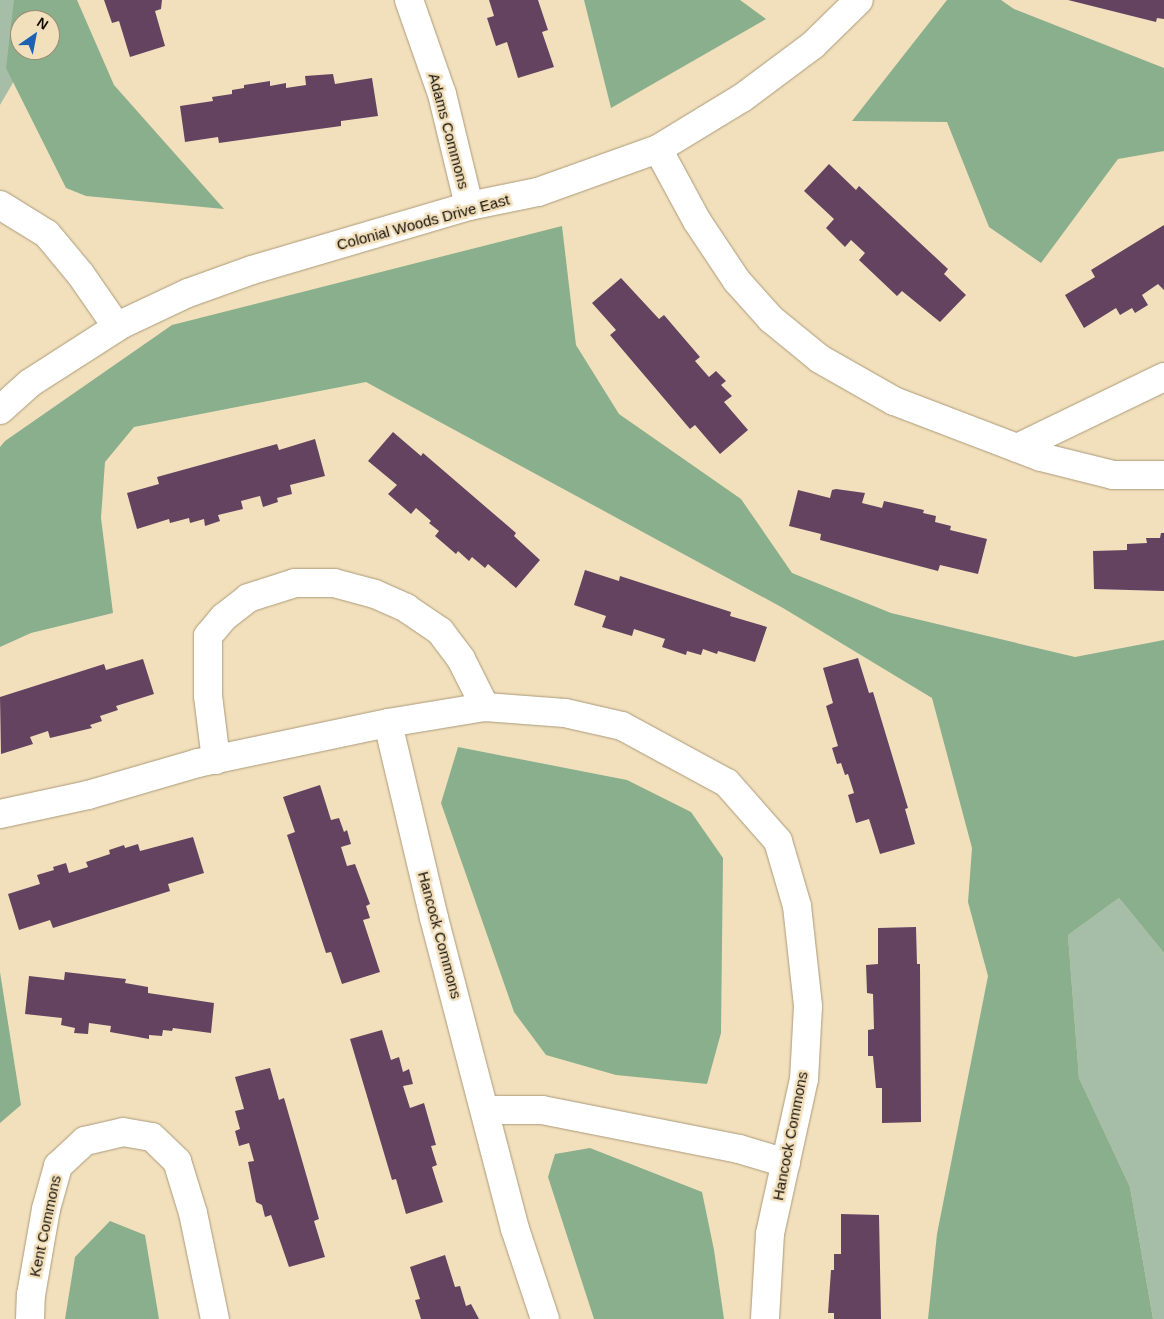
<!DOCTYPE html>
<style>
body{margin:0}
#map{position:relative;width:1164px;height:1319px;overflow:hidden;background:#f2e0bd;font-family:Helvetica,sans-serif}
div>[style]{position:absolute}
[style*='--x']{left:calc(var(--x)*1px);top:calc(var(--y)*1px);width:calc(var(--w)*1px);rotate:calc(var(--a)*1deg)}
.green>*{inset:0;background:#a6bda7}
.forest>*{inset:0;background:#8aaf8c}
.building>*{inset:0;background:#644361}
.roads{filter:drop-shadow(0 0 1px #ab9a79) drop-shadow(0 0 1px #ab9a79)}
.minor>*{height:28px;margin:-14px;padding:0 14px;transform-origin:14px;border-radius:14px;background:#fff}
span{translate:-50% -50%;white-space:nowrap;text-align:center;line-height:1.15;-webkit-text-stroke:5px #f2e0bd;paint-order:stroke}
.street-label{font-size:15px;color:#120c02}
.north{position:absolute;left:10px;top:10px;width:50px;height:50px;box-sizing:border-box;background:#f2e0bd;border:1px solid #988b72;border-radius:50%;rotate:33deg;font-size:14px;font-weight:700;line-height:20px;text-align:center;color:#120c02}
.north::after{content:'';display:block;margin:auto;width:18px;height:22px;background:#1d62b2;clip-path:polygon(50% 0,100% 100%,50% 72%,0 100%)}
</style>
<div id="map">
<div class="green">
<div style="clip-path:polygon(0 0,61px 0,20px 20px,20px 50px,32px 50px,0 105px)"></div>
<div style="clip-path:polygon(1119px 898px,1164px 953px,1164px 1319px,1153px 1319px,1130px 1187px,1079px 1078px,1068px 935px)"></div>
</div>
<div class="forest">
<div style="clip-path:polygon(evenodd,14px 0,77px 0,114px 85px,224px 209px,86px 196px,66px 188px,6px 68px,14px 0,20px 20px,50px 20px,50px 50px,20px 50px,20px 20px)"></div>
<div style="clip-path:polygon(584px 0,740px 0,766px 19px,611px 108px)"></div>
<div style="clip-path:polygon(947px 0,1001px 0,1014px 9px,1164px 68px,1164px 151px,1118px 159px,1041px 263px,989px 227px,947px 122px,852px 121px)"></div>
<div style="clip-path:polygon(562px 226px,576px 345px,619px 414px,741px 499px,792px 573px,891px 613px,1075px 657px,1164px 640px,1164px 953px,1119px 898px,1068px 935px,1079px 1078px,1130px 1187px,1153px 1319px,928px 1319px,937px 1234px,988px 976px,968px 902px,972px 848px,932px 698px,783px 608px,366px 382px,134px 427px,105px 462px,101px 518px,113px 613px,31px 633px,0 647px,0 447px,5px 441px,172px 325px)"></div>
<div style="clip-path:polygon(458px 747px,627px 780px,691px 812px,723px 858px,721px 1033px,707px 1084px,616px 1075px,546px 1055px,514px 1012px,441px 803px)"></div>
<div style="clip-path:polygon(0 972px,21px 1105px,0 1123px)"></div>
<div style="clip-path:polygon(590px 1148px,702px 1192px,714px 1250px,724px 1319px,594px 1319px,548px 1177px,555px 1154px)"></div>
<div style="clip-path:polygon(110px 1221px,145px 1235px,159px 1319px,65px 1319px,75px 1257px)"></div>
</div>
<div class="building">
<div style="clip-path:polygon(104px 0,162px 0,161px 9px,155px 11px,165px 46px,130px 57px,119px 21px,112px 23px)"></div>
<div style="clip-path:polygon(489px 0,538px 0,548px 30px,542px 32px,554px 67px,518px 78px,507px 42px,496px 46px,487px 18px,494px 16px)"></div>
<div style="clip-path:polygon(1068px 0,1164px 0,1164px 19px,1157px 18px,1156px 22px)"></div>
<div style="clip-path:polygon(333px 74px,335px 84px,372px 78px,378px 116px,341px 121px,341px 126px,219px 143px,218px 137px,185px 142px,180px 106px,213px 101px,212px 97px,232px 94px,232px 90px,244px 88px,244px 85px,270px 81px,270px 86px,286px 83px,286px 88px,306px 85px,305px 76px)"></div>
<div style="clip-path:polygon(829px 164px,856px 190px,859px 186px,948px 269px,944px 274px,966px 295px,940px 322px,902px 291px,897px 296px,859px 260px,865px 253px,851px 240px,845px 247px,826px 228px,834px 219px,804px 191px)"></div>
<div style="clip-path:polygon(1164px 225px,1164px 290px,1158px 284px,1142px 295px,1148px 305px,1135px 313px,1132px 308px,1120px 315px,1116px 308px,1084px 328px,1065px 295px,1095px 277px,1091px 270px)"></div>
<div style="clip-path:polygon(621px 278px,659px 319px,664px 315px,700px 357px,695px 361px,709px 377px,716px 371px,726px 381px,721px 385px,732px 396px,724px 402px,748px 430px,720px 454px,695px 425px,690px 429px,610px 335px,616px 330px,592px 303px)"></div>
<div style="clip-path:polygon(393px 432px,421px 456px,423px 453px,516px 533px,514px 536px,540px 560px,516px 588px,488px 564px,485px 568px,472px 557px,469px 561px,458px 551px,456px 554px,435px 536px,439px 531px,429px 523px,431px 521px,416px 508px,411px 514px,388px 494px,397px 485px,368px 461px)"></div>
<div style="clip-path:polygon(315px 439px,325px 476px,290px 485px,292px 494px,277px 498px,278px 502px,263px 507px,260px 496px,241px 501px,243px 509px,218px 515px,220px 521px,205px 526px,204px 519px,190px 523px,189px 518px,170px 523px,169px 519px,137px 529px,127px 493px,159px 484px,157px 477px,277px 444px,279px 450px)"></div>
<div style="clip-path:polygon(836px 489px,865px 493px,862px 503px,882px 508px,884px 501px,924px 510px,923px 513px,936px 516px,935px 522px,951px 526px,950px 530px,987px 539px,978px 574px,940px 565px,938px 571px,820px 540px,821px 534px,789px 526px,798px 490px,830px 498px,832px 490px)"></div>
<div style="clip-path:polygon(1161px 533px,1164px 533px,1164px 591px,1094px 589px,1093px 551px,1127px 550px,1127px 544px,1147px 543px,1146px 538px,1160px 538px)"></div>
<div style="clip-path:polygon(585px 570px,619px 581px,620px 576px,731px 612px,730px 616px,767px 627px,755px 662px,718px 651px,717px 654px,703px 649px,701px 655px,687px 651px,686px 655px,662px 647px,665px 639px,634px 629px,632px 636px,602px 627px,606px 616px,574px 605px)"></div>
<div style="clip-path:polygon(858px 658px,869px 693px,873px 692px,908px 808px,905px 809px,915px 844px,880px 854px,869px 819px,856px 823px,848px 795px,854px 793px,848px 774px,845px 775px,841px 763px,837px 764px,832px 748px,838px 746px,826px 706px,833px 703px,823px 668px)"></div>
<div style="clip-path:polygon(143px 659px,154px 694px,116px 706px,118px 710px,100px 716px,102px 721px,90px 725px,92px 728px,50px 738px,48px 731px,30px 737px,33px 744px,1px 754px,0 697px,104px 664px,106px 670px)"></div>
<div style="clip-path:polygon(320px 785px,331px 820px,339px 818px,344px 832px,347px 830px,351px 844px,341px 847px,347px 866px,355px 864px,370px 904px,366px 906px,370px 918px,363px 920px,380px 972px,342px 984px,331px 952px,326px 953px,287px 835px,295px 832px,283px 797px)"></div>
<div style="clip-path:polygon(193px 837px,204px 873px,168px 884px,170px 891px,53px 928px,50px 920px,19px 930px,8px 894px,40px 884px,37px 875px,54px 870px,53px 867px,66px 863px,69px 873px,88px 867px,86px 862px,110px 854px,109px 850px,124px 845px,125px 848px,138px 844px,140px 851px)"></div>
<div style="clip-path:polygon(916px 927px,917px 964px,920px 964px,921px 1122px,882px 1123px,882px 1088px,876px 1088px,873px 1056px,868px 1056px,868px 1030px,874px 1029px,873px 994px,867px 993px,866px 965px,878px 964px,878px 928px)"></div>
<div style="clip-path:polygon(65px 972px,126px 979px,125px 983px,148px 987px,148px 993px,214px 1003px,211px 1033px,173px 1028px,172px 1031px,163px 1030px,162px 1036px,149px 1035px,149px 1039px,110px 1032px,111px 1026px,89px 1023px,88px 1034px,74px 1033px,75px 1028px,61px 1025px,62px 1018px,25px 1014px,29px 976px,64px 980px)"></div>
<div style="clip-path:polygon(382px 1030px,391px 1060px,399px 1057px,403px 1072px,409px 1069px,413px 1084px,403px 1086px,410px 1108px,424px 1103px,436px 1145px,431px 1146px,437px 1165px,432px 1167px,443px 1202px,406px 1214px,396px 1179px,392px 1180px,350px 1039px)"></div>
<div style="clip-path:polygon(270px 1068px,279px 1100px,284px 1098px,319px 1219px,314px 1221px,325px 1257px,289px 1267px,271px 1215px,265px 1217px,262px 1205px,256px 1202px,248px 1162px,254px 1161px,249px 1143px,239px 1146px,235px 1131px,240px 1129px,235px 1111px,244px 1109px,235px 1077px)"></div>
<div style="clip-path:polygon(841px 1214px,879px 1215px,881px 1319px,834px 1319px,834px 1313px,828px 1313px,831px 1270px,834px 1270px,834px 1254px,841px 1254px)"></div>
<div style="clip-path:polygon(445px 1255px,455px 1287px,460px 1286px,466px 1306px,471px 1304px,479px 1319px,421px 1319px,415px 1300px,420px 1299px,410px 1267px)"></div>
</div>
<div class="roads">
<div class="minor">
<div style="--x:409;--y:0;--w:100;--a:70.7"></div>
<div style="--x:442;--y:94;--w:115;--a:76.4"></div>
<div style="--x:658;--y:149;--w:82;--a:61.6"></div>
<div style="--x:697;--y:221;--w:72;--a:56.3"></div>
<div style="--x:737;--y:281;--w:51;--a:48.2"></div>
<div style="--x:771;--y:319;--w:63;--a:39.2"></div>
<div style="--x:820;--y:359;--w:85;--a:29.6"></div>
<div style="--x:894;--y:401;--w:157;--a:20.9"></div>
<div style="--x:1041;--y:457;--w:74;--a:14"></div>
<div style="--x:1113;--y:475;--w:51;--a:0"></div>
<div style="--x:0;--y:205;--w:55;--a:31.7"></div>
<div style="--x:47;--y:234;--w:53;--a:50.3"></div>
<div style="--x:81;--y:275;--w:63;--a:55.3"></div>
<div style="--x:0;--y:410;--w:40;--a:-42"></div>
<div style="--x:30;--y:383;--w:109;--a:-32.7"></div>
<div style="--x:122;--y:324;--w:73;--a:-25.2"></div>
<div style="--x:188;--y:293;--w:68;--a:-19.8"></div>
<div style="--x:252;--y:270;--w:226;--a:-16.4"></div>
<div style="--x:469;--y:206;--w:70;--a:-11.5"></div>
<div style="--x:538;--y:192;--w:127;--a:-19.7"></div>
<div style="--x:658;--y:149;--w:98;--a:-31.3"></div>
<div style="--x:742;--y:98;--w:89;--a:-36.7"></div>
<div style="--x:813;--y:45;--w:64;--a:-44.4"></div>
<div style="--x:1017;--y:448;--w:163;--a:-25.8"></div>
<div style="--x:216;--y:760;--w:64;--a:-97.1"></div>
<div style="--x:208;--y:696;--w:60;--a:-90"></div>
<div style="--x:208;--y:636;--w:25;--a:-50"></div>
<div style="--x:224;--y:617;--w:31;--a:-38"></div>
<div style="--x:248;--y:598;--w:49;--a:-17.7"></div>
<div style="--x:295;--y:583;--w:39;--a:0"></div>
<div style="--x:334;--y:583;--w:42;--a:15"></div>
<div style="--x:375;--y:594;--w:34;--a:24"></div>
<div style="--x:406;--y:608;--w:41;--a:34.1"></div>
<div style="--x:440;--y:631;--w:35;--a:53"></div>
<div style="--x:461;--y:659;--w:54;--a:63.4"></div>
<div style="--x:0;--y:814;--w:90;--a:-12.2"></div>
<div style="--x:88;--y:795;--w:115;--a:-16.2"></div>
<div style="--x:198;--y:763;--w:194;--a:-11.9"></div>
<div style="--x:486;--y:1110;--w:56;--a:0"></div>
<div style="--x:542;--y:1110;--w:201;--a:11.2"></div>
<div style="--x:739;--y:1149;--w:49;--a:16.6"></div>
<div style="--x:30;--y:1319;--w:24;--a:-88"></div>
<div style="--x:31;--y:1295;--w:87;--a:-80.1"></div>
<div style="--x:46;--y:1209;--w:45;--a:-74.4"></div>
<div style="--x:58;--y:1166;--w:37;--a:-43"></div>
<div style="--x:85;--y:1141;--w:39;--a:-13"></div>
<div style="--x:123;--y:1132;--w:29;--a:10"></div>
<div style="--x:152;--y:1137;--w:35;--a:44"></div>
<div style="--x:177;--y:1161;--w:54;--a:72.9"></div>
<div style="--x:193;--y:1213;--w:108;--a:78.3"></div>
<div style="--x:545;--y:1319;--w:95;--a:-108.4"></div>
<div style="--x:515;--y:1229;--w:321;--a:-104.6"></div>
<div style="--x:434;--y:918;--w:200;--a:-103.3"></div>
<div style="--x:388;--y:723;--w:98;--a:-9.4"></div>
<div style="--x:485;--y:707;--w:80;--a:4.3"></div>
<div style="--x:565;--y:713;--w:58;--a:12.8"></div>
<div style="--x:622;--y:726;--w:119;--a:28.5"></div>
<div style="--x:727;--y:783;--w:77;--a:48.7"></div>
<div style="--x:778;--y:841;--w:68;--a:73.7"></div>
<div style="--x:797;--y:906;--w:101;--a:83.7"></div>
<div style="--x:808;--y:1006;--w:73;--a:93.1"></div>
<div style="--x:804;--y:1079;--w:159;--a:102.4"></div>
<div style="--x:770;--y:1234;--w:85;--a:93.4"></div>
</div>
</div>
<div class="street-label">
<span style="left:449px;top:131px;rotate:75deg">Adams Commons</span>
<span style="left:423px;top:222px;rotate:-15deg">Colonial Woods Drive East</span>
<span style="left:440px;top:935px;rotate:75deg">Hancock Commons</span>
<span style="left:790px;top:1136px;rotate:-79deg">Hancock Commons</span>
<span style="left:45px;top:1226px;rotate:-78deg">Kent Commons</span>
</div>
<div class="north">N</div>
</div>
